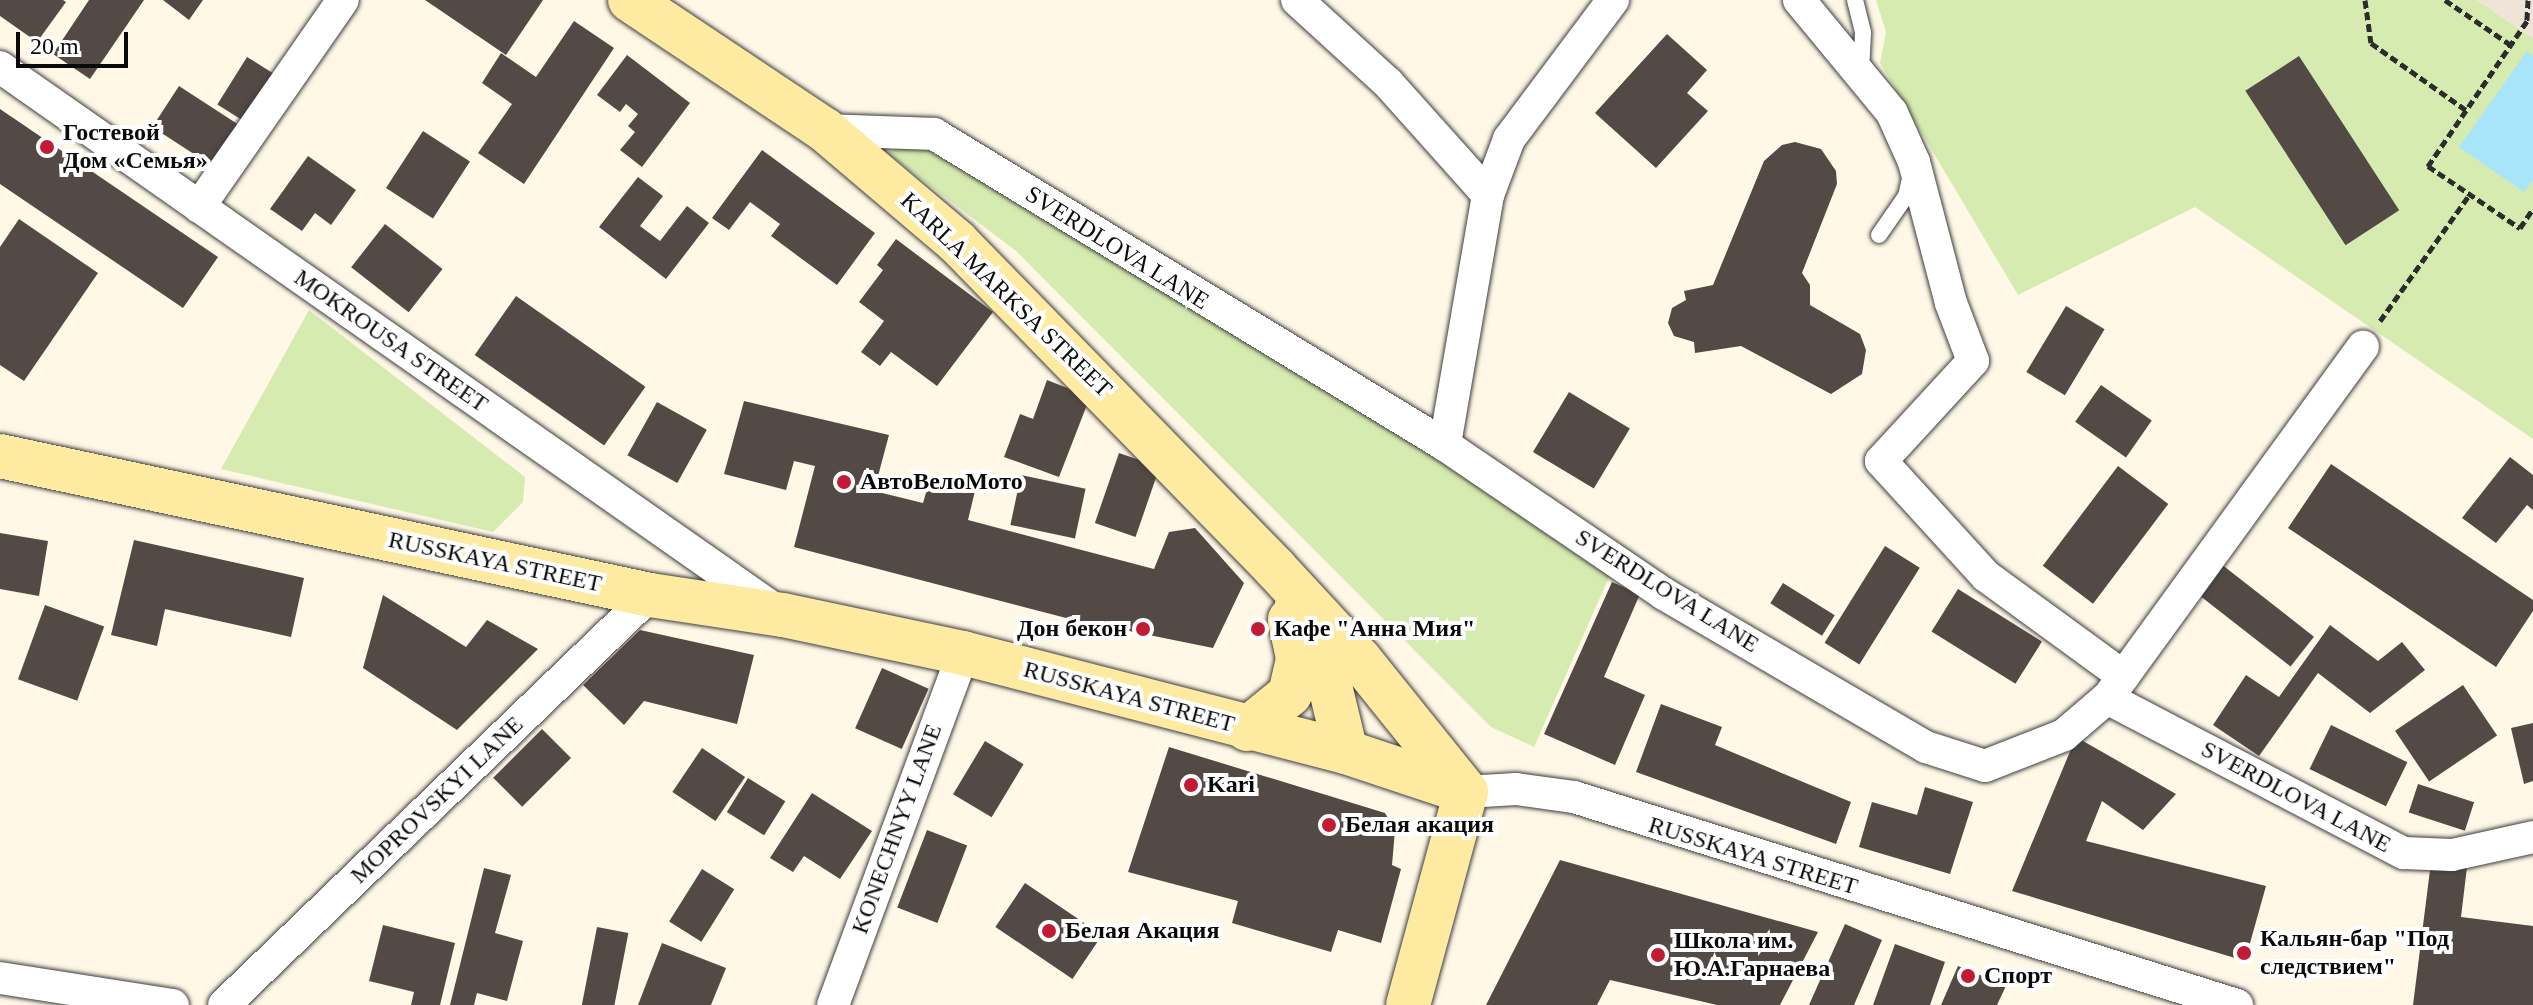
<!DOCTYPE html>
<meta charset="utf-8">
<style>
body{margin:0}
#map{position:relative;width:2533px;height:1005px;overflow:hidden;background:#fff8e7;font-family:Georgia,serif}
div>[style]{position:absolute}
[style*='--x']{left:calc(var(--x)*1px);top:calc(var(--y)*1px);width:calc(var(--w)*1px);rotate:calc(var(--a)*1deg)}
.green>*{inset:0;background:#d5ebaf}
.plaza>*{inset:0;background:#eee5d8}
.water>*{inset:0;background:#a8e5fa}
.building>*{inset:0;background:#534a46;transform-origin:0 0}
.path>*{height:5px;margin-top:-2.5px;transform-origin:0;background:repeating-linear-gradient(90deg,#2c2c2c 0 8px,transparent 0 12px)}
.roads{filter:drop-shadow(0 0 2px #3d3d3d) drop-shadow(0 0 2px #3d3d3d)}
.lane>*{height:16px;margin:-8px;padding:0 8px;transform-origin:8px;border-radius:8px;background:#fff}
.street>*{height:32px;margin:-16px;padding:0 16px;transform-origin:16px;border-radius:16px;background:#fff}
.secondary>*{height:44px;margin:-22px;padding:0 22px;transform-origin:22px;border-radius:22px;background:#ffeaa2}
.dots>*{width:22px;height:22px;translate:-50% -50%;box-sizing:border-box;border:4px solid #fff;border-radius:50%}
span{translate:-50% -50%;white-space:nowrap;text-align:center;line-height:1.15;-webkit-text-stroke:8px #fff;paint-order:stroke}
.poi-label{font-size:24px;color:#0a0a0a;font-weight:700}
.left{translate:0 -50%;text-align:left}
.right{translate:-100% -50%;text-align:right}
.street-label{font-size:24px;color:#0a0a0a}
.scale{position:absolute;left:16px;top:32px;width:112px;height:36px;box-sizing:border-box;border:4px solid #0a0a0a;border-top:0;padding-left:10px;font-size:24px;line-height:28px;white-space:nowrap;color:#0a0a0a;-webkit-text-stroke:6px #fff;paint-order:stroke}
</style>
<div id="map">
<div class="green">
<div style="clip-path:polygon(1876px 0,2477px 0,2533px 38px,2533px 439px,2195px 207px,2018px 295px,1880px 63px,1886px 32px)"></div>
<div style="clip-path:polygon(922px 140px,1614px 566px,1534px 747px,1491px 727px,1016px 251px,887px 153px)"></div>
<div style="clip-path:polygon(309px 310px,525px 477px,523px 502px,493px 532px,221px 469px)"></div>
</div>
<div class="plaza">
<div style="clip-path:polygon(2477px 0,2533px 0,2533px 38px,2521px 30px)"></div>
</div>
<div class="water">
<div style="clip-path:polygon(2527px 51px,2533px 56px,2533px 180px,2524px 192px,2459px 147px)"></div>
</div>
<div class="building">
<div style="clip-path:polygon(0 0,63px 0,66px 2px,37px 42px,0 16px)"></div>
<div style="clip-path:polygon(89px 0,144px 0,90px 79px,53px 54px)"></div>
<div style="clip-path:polygon(163px 0,203px 0,189px 20px)"></div>
<div style="clip-path:polygon(425px 0,543px 0,506px 55px)"></div>
<div style="clip-path:polygon(574px 21px,614px 48px,524px 184px,478px 153px,512px 104px,482px 83px,501px 53px,536px 77px)"></div>
<div style="clip-path:polygon(1667px 34px,1707px 70px,1687px 93px,1708px 111px,1656px 168px,1595px 113px)"></div>
<div style="clip-path:polygon(627px 55px,690px 103px,642px 167px,620px 150px,635px 132px,628px 126px,638px 114px,626px 104px,620px 112px,597px 95px)"></div>
<div style="left:2299px;top:56px;width:184px;height:64px;rotate:57deg"></div>
<div style="left:247px;top:57px;width:32px;height:56px;rotate:32deg"></div>
<div style="left:179px;top:86px;width:72px;height:49px;rotate:33deg"></div>
<div style="clip-path:polygon(0 109px,218px 257px,183px 308px,0 184px)"></div>
<div style="left:423px;top:131px;width:56px;height:68px;rotate:33deg"></div>
<div style="clip-path:polygon(1795px 142px,1821px 149px,1836px 171px,1837px 184px,1802px 273px,1810px 285px,1810px 305px,1860px 334px,1866px 350px,1862px 374px,1831px 394px,1741px 346px,1695px 353px,1694px 342px,1674px 336px,1668px 323px,1672px 308px,1686px 300px,1684px 291px,1713px 285px,1764px 161px,1782px 145px)"></div>
<div style="clip-path:polygon(762px 150px,875px 233px,837px 285px,771px 236px,780px 224px,750px 202px,729px 230px,712px 218px)"></div>
<div style="clip-path:polygon(308px 156px,356px 190px,331px 225px,315px 213px,302px 231px,270px 209px)"></div>
<div style="clip-path:polygon(638px 177px,663px 196px,640px 226px,660px 241px,687px 206px,709px 223px,666px 279px,599px 227px)"></div>
<div style="clip-path:polygon(19px 219px,98px 273px,24px 381px,0 365px,0 247px)"></div>
<div style="left:385px;top:224px;width:73px;height:55px;rotate:38deg"></div>
<div style="clip-path:polygon(896px 239px,993px 312px,937px 386px,891px 352px,880px 366px,861px 352px,884px 321px,859px 302px,883px 270px,877px 265px)"></div>
<div style="left:516px;top:296px;width:158px;height:72px;rotate:35deg"></div>
<div style="left:2066px;top:306px;width:45px;height:77px;rotate:31deg"></div>
<div style="clip-path:polygon(1047px 380px,1090px 397px,1059px 477px,1004px 457px,1020px 414px,1033px 419px)"></div>
<div style="left:2101px;top:385px;width:62px;height:45px;rotate:35deg"></div>
<div style="left:1569px;top:392px;width:71px;height:70px;rotate:31deg"></div>
<div style="clip-path:polygon(744px 401px,889px 435px,874px 491px,923px 503px,930px 479px,975px 491px,968px 520px,1154px 569px,1169px 532px,1195px 528px,1244px 583px,1213px 648px,1070px 619px,794px 547px,815px 466px,794px 461px,786px 490px,724px 474px)"></div>
<div style="left:657px;top:402px;width:57px;height:61px;rotate:29deg"></div>
<div style="left:1119px;top:453px;width:43px;height:74px;rotate:19deg"></div>
<div style="clip-path:polygon(2510px 457px,2533px 475px,2533px 510px,2527px 505px,2496px 543px,2462px 518px)"></div>
<div style="clip-path:polygon(2331px 464px,2533px 600px,2533px 611px,2496px 667px,2288px 528px)"></div>
<div style="left:2118px;top:466px;width:63px;height:125px;rotate:37deg"></div>
<div style="left:1021px;top:475px;width:66px;height:51px;rotate:12deg"></div>
<div style="clip-path:polygon(0 533px,48px 541px,39px 596px,0 589px)"></div>
<div style="clip-path:polygon(134px 540px,304px 578px,291px 637px,165px 609px,157px 646px,111px 635px)"></div>
<div style="left:1885px;top:546px;width:41px;height:114px;rotate:32deg"></div>
<div style="left:2221px;top:564px;width:118px;height:38px;rotate:38deg"></div>
<div style="clip-path:polygon(1612px 582px,1640px 594px,1604px 677px,1645px 695px,1615px 765px,1544px 734px)"></div>
<div style="left:1783px;top:583px;width:61px;height:24px;rotate:32deg"></div>
<div style="left:1958px;top:589px;width:99px;height:50px;rotate:32deg"></div>
<div style="clip-path:polygon(383px 595px,466px 647px,487px 620px,538px 649px,457px 730px,363px 668px)"></div>
<div style="left:45px;top:605px;width:63px;height:79px;rotate:20deg"></div>
<div style="clip-path:polygon(2330px 625px,2378px 661px,2402px 642px,2425px 670px,2370px 713px,2318px 673px,2259px 756px,2213px 725px,2246px 675px,2279px 697px)"></div>
<div style="clip-path:polygon(640px 630px,754px 655px,737px 724px,644px 701px,624px 725px,583px 685px)"></div>
<div style="left:882px;top:668px;width:51px;height:66px;rotate:24deg"></div>
<div style="left:2463px;top:685px;width:61px;height:82px;rotate:56deg"></div>
<div style="clip-path:polygon(1661px 704px,1722px 727px,1715px 745px,1851px 802px,1836px 844px,1636px 772px)"></div>
<div style="clip-path:polygon(2533px 723px,2533px 781px,2524px 784px,2511px 728px)"></div>
<div style="left:2331px;top:725px;width:85px;height:49px;rotate:26deg"></div>
<div style="left:542px;top:729px;width:41px;height:69px;rotate:45deg"></div>
<div style="clip-path:polygon(2076px 737px,2176px 794px,2143px 830px,2102px 801px,2086px 841px,2266px 886px,2245px 961px,2012px 891px)"></div>
<div style="left:985px;top:741px;width:45px;height:62px;rotate:31deg"></div>
<div style="clip-path:polygon(1169px 747px,1385px 813px,1395px 830px,1392px 865px,1401px 869px,1381px 943px,1338px 930px,1331px 952px,1232px 923px,1238px 901px,1128px 872px)"></div>
<div style="left:702px;top:748px;width:52px;height:53px;rotate:34deg"></div>
<div style="left:748px;top:778px;width:44px;height:40px;rotate:32deg"></div>
<div style="left:2418px;top:784px;width:59px;height:30px;rotate:18deg"></div>
<div style="clip-path:polygon(1925px 787px,1973px 802px,1950px 874px,1859px 847px,1872px 802px,1917px 815px)"></div>
<div style="clip-path:polygon(812px 793px,872px 831px,840px 879px,804px 856px,793px 872px,770px 858px)"></div>
<div style="left:927px;top:830px;width:43px;height:83px;rotate:21deg"></div>
<div style="clip-path:polygon(1560px 860px,1818px 932px,1780px 1005px,1717px 1005px,1610px 980px,1597px 1005px,1486px 1005px)"></div>
<div style="clip-path:polygon(2431px 862px,2467px 867px,2461px 917px,2533px 926px,2533px 1005px,2413px 1005px)"></div>
<div style="clip-path:polygon(484px 868px,511px 875px,495px 933px,523px 941px,507px 1001px,477px 993px,474px 1005px,450px 1005px)"></div>
<div style="left:702px;top:869px;width:38px;height:62px;rotate:32deg"></div>
<div style="left:1025px;top:883px;width:93px;height:53px;rotate:34deg"></div>
<div style="clip-path:polygon(1845px 924px,1882px 940px,1854px 1005px,1809px 1005px)"></div>
<div style="clip-path:polygon(383px 925px,455px 943px,440px 1005px,411px 1005px,414px 992px,369px 981px)"></div>
<div style="left:597px;top:927px;width:32px;height:80px;rotate:11deg"></div>
<div style="clip-path:polygon(662px 943px,726px 968px,711px 1005px,638px 1005px)"></div>
<div style="clip-path:polygon(1895px 944px,1945px 962px,1930px 1005px,1873px 1005px)"></div>
<div style="clip-path:polygon(1958px 966px,2006px 986px,1997px 1005px,1941px 1005px)"></div>
</div>
<div class="path">
<div style="--x:2365;--y:0;--w:43;--a:82.1"></div>
<div style="--x:2371;--y:43;--w:116;--a:35.2"></div>
<div style="--x:2445;--y:0;--w:80;--a:34.3"></div>
<div style="--x:2528;--y:0;--w:21;--a:93"></div>
<div style="--x:2527;--y:21;--w:176;--a:124.3"></div>
<div style="--x:2428;--y:166;--w:111;--a:34"></div>
<div style="--x:2520;--y:228;--w:23;--a:-56"></div>
<div style="--x:2380;--y:321;--w:156;--a:-54.7"></div>
</div>
<div class="roads">
<div class="lane">
<div style="--x:1855;--y:0;--w:34;--a:76"></div>
<div style="--x:1863;--y:33;--w:37;--a:93"></div>
<div style="--x:1879;--y:235;--w:47;--a:-55.3"></div>
<div style="--x:1906;--y:196;--w:22;--a:-77"></div>
</div>
<div class="street">
<div style="--x:1297;--y:0;--w:123;--a:42.4"></div>
<div style="--x:1388;--y:83;--w:150;--a:48.2"></div>
<div style="--x:1488;--y:195;--w:254;--a:99.8"></div>
<div style="--x:1799;--y:0;--w:146;--a:50.5"></div>
<div style="--x:1892;--y:113;--w:54;--a:65.8"></div>
<div style="--x:1914;--y:162;--w:146;--a:75.3"></div>
<div style="--x:1951;--y:303;--w:62;--a:69.2"></div>
<div style="--x:1973;--y:361;--w:136;--a:132.6"></div>
<div style="--x:1881;--y:461;--w:156;--a:47.6"></div>
<div style="--x:1986;--y:576;--w:170;--a:36.1"></div>
<div style="--x:0;--y:67;--w:949;--a:35"></div>
<div style="--x:825;--y:130;--w:109;--a:2.1"></div>
<div style="--x:934;--y:134;--w:598;--a:31.33"></div>
<div style="--x:1445;--y:445;--w:265;--a:34.2"></div>
<div style="--x:1664;--y:594;--w:303;--a:30.3"></div>
<div style="--x:1926;--y:747;--w:62;--a:17.9"></div>
<div style="--x:1985;--y:766;--w:85;--a:-21.4"></div>
<div style="--x:2064;--y:735;--w:57;--a:-40.7"></div>
<div style="--x:2107;--y:698;--w:335;--a:27.6"></div>
<div style="--x:2404;--y:853;--w:48;--a:2.4"></div>
<div style="--x:2452;--y:855;--w:83;--a:-12.5"></div>
<div style="--x:1488;--y:195;--w:60;--a:-69.4"></div>
<div style="--x:1509;--y:139;--w:174;--a:-53.2"></div>
<div style="--x:199;--y:207;--w:252;--a:-55.2"></div>
<div style="--x:2112;--y:692;--w:427;--a:-54"></div>
<div style="--x:1466;--y:792;--w:50;--a:-3.4"></div>
<div style="--x:1516;--y:789;--w:59;--a:7.9"></div>
<div style="--x:1574;--y:797;--w:695;--a:17.42"></div>
<div style="--x:0;--y:978;--w:175;--a:8.9"></div>
<div style="--x:224;--y:1005;--w:591;--a:-43.9"></div>
<div style="--x:833;--y:1005;--w:375;--a:-69.7"></div>
</div>
<div class="secondary">
<div style="--x:630;--y:0;--w:234;--a:33.7"></div>
<div style="--x:825;--y:130;--w:173;--a:40.3"></div>
<div style="--x:957;--y:242;--w:455;--a:45.7"></div>
<div style="--x:1275;--y:568;--w:125;--a:47.3"></div>
<div style="--x:1360;--y:660;--w:169;--a:51.2"></div>
<div style="--x:0;--y:456;--w:665;--a:12.07"></div>
<div style="--x:650;--y:595;--w:134;--a:8.6"></div>
<div style="--x:783;--y:615;--w:184;--a:11.9"></div>
<div style="--x:963;--y:653;--w:396;--a:14.5"></div>
<div style="--x:1346;--y:752;--w:126;--a:18.4"></div>
<div style="--x:1296;--y:609;--w:84;--a:66.2"></div>
<div style="--x:1330;--y:686;--w:68;--a:76.4"></div>
<div style="--x:1247;--y:729;--w:55;--a:-39.1"></div>
<div style="--x:1290;--y:694;--w:37;--a:-77"></div>
<div style="--x:1298;--y:658;--w:39;--a:-102"></div>
<div style="--x:1408;--y:1005;--w:221;--a:-74.8"></div>
</div>
</div>
<div class="dots">
<div style="left:47px;top:147px;background:#c11b36"></div>
<div style="left:844px;top:482px;background:#c11b36"></div>
<div style="left:1143px;top:629px;background:#c11b36"></div>
<div style="left:1258px;top:629px;background:#c11b36"></div>
<div style="left:1191px;top:785px;background:#c11b36"></div>
<div style="left:1329px;top:825px;background:#c11b36"></div>
<div style="left:1049px;top:931px;background:#c11b36"></div>
<div style="left:2244px;top:953px;background:#c11b36"></div>
<div style="left:1658px;top:955px;background:#c11b36"></div>
<div style="left:1968px;top:976px;background:#c11b36"></div>
</div>
<div class="poi-label">
<span class="left" style="left:63px;top:147px">Гостевой<br>Дом «Семья»</span>
<span class="left" style="left:860px;top:482px">АвтоВелоМото</span>
<span class="right" style="left:1127px;top:629px">Дон бекон</span>
<span class="left" style="left:1274px;top:629px">Кафе "Анна Мия"</span>
<span class="left" style="left:1207px;top:785px">Kari</span>
<span class="left" style="left:1345px;top:825px">Белая акация</span>
<span class="left" style="left:1065px;top:931px">Белая Акация</span>
<span class="left" style="left:2260px;top:953px">Кальян-бар "Под<br>следствием"</span>
<span class="left" style="left:1674px;top:955px">Школа им.<br>Ю.А.Гарнаева</span>
<span class="left" style="left:1984px;top:976px">Спорт</span>
</div>
<div class="street-label">
<span style="left:1117px;top:248px;rotate:32deg">SVERDLOVA LANE</span>
<span style="left:1006px;top:295px;rotate:44deg">KARLA MARKSA STREET</span>
<span style="left:391px;top:341px;rotate:35deg">MOKROUSA STREET</span>
<span style="left:495px;top:562px;rotate:12deg">RUSSKAYA STREET</span>
<span style="left:1667px;top:591px;rotate:32deg">SVERDLOVA LANE</span>
<span style="left:1129px;top:697px;rotate:15deg">RUSSKAYA STREET</span>
<span style="left:2296px;top:797px;rotate:28deg">SVERDLOVA LANE</span>
<span style="left:437px;top:800px;rotate:-44deg">MOPROVSKYI LANE</span>
<span style="left:897px;top:829px;rotate:-70deg">KONECHNYY LANE</span>
<span style="left:1753px;top:856px;rotate:17deg">RUSSKAYA STREET</span>
</div>
<div class="scale">20 m</div>
</div>
